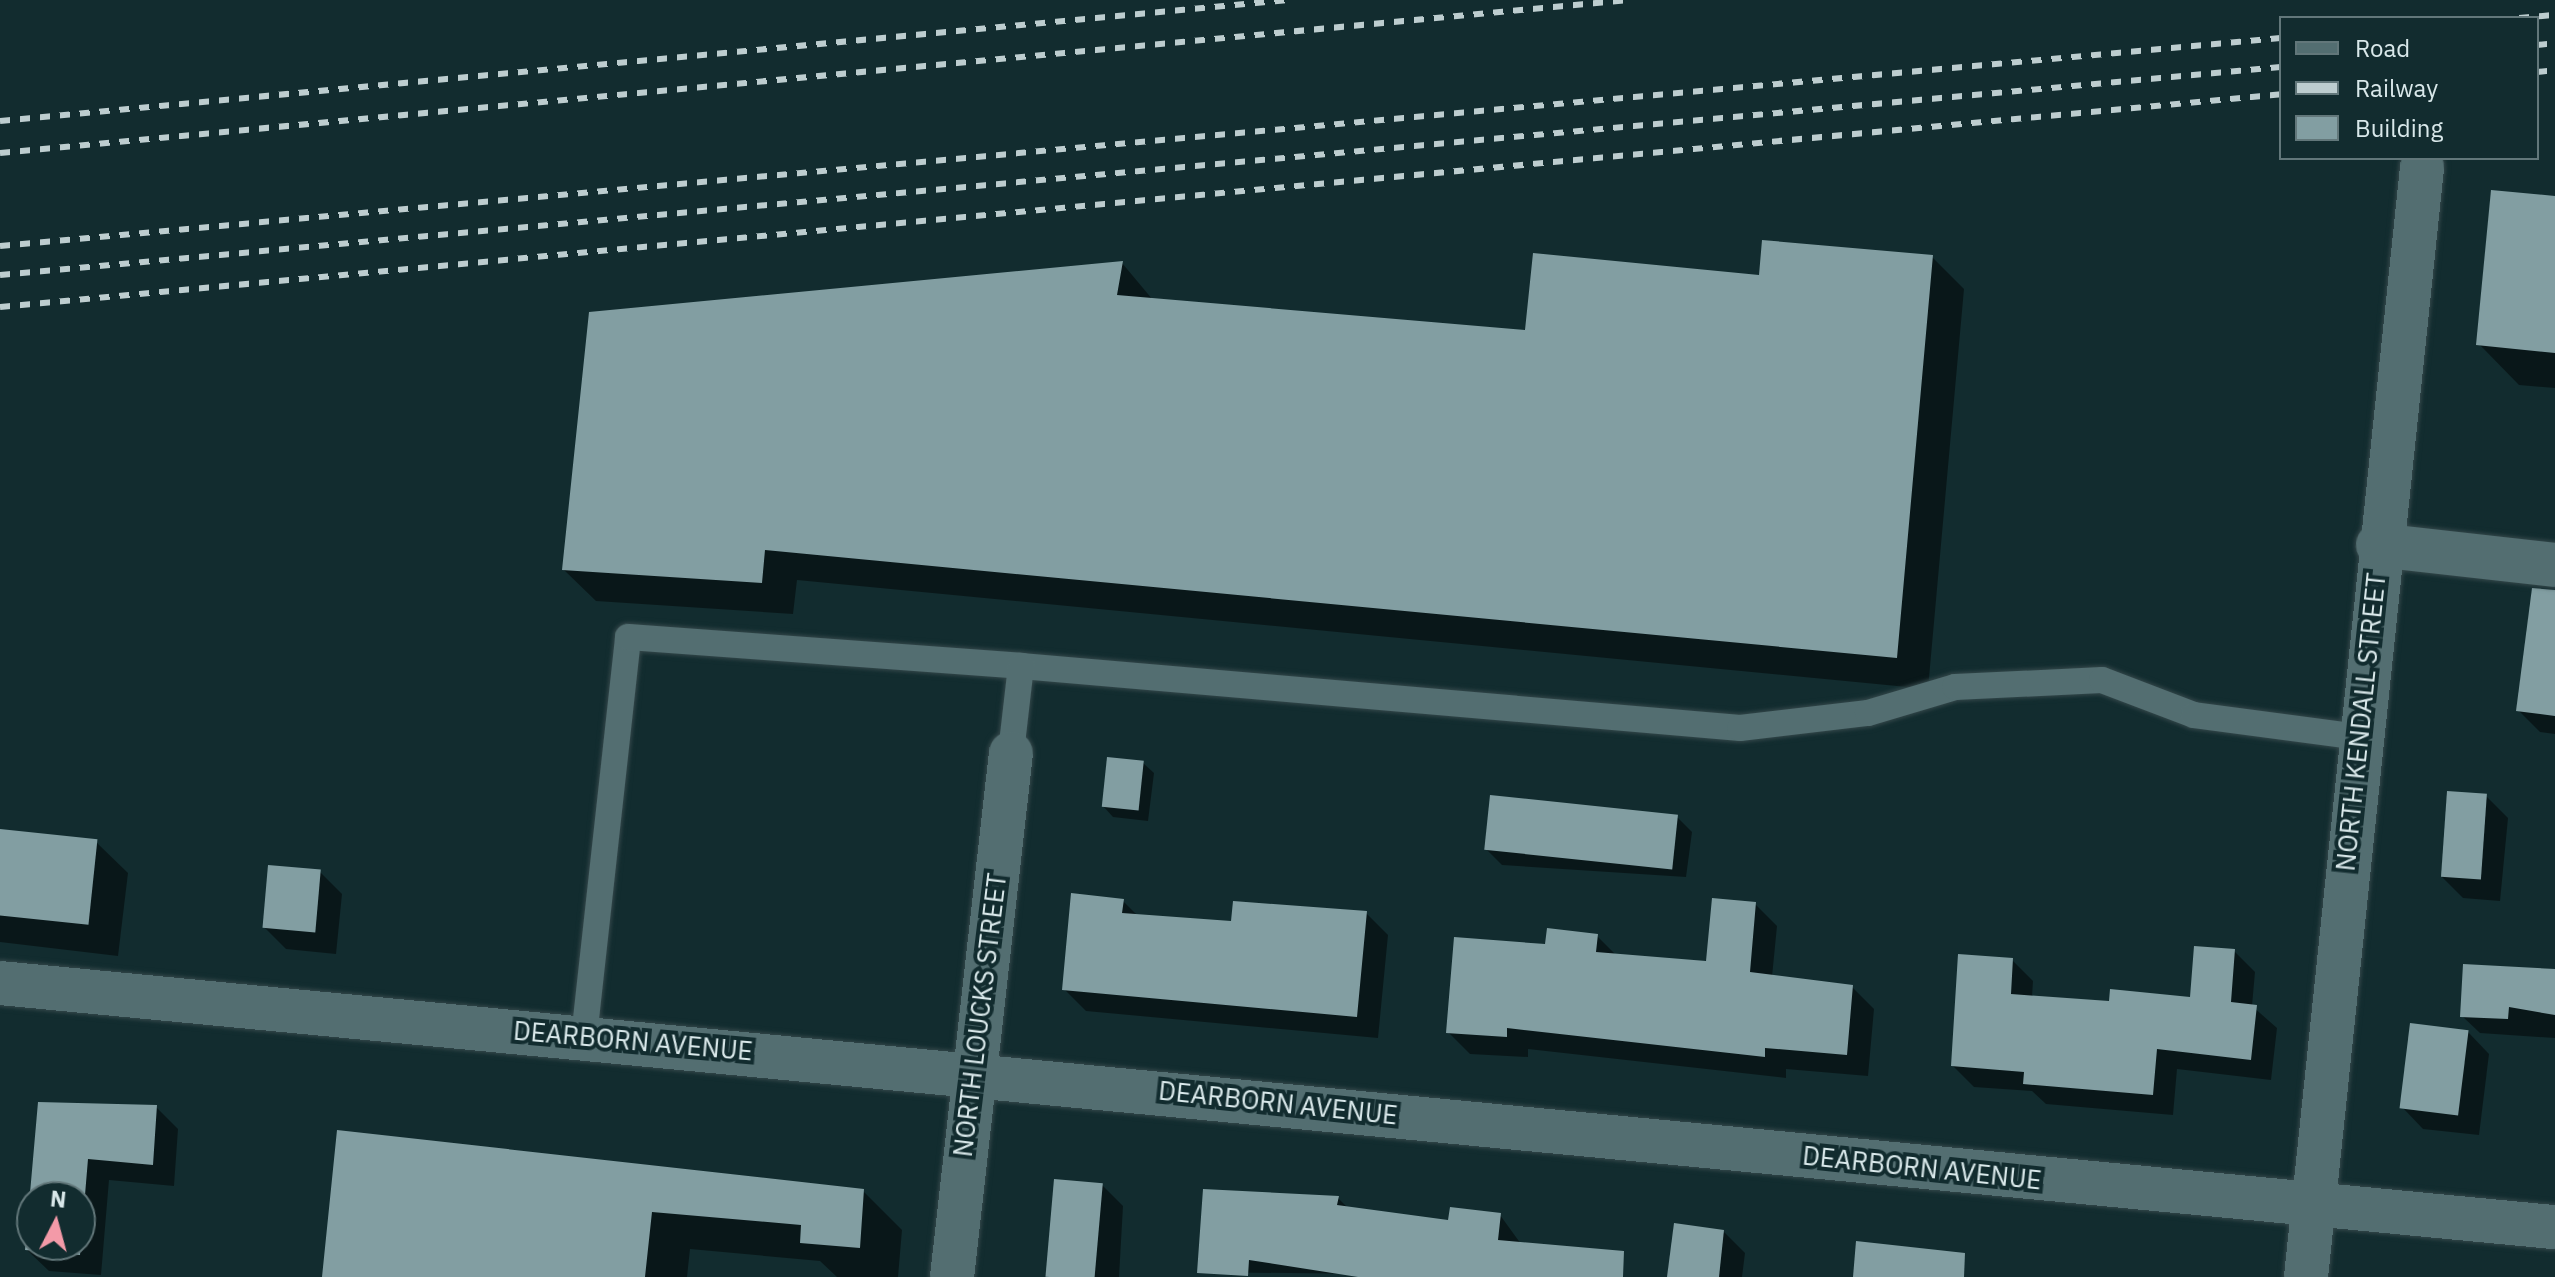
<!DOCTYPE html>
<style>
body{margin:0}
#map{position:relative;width:2555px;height:1277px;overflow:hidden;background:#122c2f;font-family:"IBM Plex Sans",sans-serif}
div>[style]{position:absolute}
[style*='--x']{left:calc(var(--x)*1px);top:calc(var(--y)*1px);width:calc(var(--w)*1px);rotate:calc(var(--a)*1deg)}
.shadow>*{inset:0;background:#0007}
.building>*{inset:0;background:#829ea2;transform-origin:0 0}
.roads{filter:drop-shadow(0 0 2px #34474a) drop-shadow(0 0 2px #34474a)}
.lane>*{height:26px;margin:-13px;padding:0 13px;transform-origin:13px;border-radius:13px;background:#536e71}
.street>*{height:44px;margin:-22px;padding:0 22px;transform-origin:22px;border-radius:22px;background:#536e71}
.rail>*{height:6px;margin-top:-3px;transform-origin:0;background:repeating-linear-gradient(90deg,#bdcdcf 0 10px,transparent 0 20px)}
span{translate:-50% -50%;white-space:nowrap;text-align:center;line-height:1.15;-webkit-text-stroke:8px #122c2f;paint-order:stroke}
.street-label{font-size:26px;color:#d9e8ea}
.legend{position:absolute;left:2279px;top:16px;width:260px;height:144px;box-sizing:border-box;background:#122c2f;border:2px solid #62777a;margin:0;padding:10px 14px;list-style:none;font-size:24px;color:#d9e8ea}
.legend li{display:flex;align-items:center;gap:16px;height:40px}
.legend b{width:40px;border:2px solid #62777a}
.north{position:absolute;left:16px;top:1181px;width:80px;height:80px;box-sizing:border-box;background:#122c2f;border:2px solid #62777a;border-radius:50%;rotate:6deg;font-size:22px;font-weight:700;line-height:32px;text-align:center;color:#d9e8ea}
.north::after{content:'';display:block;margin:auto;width:28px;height:36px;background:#f39aa8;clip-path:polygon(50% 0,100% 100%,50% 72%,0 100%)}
</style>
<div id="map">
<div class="shadow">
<div style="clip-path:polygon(2555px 198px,2555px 388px,2519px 385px,2479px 344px)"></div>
<div style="clip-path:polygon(1932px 257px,1964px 289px,1928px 689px,797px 580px,793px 614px,596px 601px,564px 570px,1122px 263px,1153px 300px,1526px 332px,1761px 277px)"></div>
<div style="clip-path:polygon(2555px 643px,2555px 734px,2540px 732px,2518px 710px)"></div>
<div style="clip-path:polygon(1143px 763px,1154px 773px,1148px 821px,1113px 817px,1103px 806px)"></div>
<div style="clip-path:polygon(2486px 796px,2508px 818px,2500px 901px,2463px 898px,2441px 876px)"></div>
<div style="clip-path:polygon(1677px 817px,1692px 832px,1686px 877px,1502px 865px,1487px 850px)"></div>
<div style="clip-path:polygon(0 831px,96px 842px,128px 873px,118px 956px,0 942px)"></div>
<div style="clip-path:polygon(320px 872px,342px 894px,336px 954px,286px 949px,264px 927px)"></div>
<div style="clip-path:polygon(1123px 901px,1138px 916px,1233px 923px,1366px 913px,1388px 935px,1378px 1038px,1086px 1011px,1064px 989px)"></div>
<div style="clip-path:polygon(1755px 904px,1777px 926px,1772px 977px,1852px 987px,1874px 1009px,1868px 1076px,1786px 1069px,1786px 1078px,1528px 1049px,1528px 1057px,1470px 1054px,1448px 1032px,1547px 946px,1597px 936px,1616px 955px,1708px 964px)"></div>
<div style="clip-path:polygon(2234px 951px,2255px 972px,2252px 1006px,2277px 1028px,2271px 1080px,2177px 1069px,2173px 1115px,2046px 1104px,2032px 1091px,1974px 1087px,1953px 1066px,2012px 960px,2033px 981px,2032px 997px,2111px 1003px,2192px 999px)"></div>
<div style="clip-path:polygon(2555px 972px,2555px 1038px,2480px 1033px,2462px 1016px)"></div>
<div style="clip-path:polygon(2468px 1032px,2489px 1054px,2479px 1135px,2423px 1129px,2402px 1107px)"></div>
<div style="clip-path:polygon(evenodd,39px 1104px,156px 1107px,178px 1129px,174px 1186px,109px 1180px,101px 1275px,49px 1271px,27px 1250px,39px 1104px,32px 1197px,80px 1197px,80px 1245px,32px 1245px,32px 1197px)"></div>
<div style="clip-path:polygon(338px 1132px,863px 1191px,902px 1230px,898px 1277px,837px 1277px,820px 1261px,690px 1249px,687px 1277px,324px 1277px)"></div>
<div style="clip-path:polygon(1102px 1185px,1123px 1206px,1119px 1277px,1049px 1277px)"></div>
<div style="clip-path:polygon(1338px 1198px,1348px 1208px,1450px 1222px,1500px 1215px,1521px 1244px,1610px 1277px,1199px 1272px)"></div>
<div style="clip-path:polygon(1723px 1231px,1745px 1253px,1742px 1277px,1669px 1277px)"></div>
</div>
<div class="building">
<div style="clip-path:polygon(2491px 190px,2555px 196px,2555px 353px,2476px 345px)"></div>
<div style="clip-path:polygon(1762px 240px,1933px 255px,1897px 658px,765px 550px,762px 583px,562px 570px,589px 312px,1123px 261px,1117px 295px,1525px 330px,1533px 253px,1759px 275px)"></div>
<div style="clip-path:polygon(2532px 588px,2555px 590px,2555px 716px,2516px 711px)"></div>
<div style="left:1107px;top:757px;width:37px;height:50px;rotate:6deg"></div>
<div style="left:2447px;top:791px;width:40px;height:86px;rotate:4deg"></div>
<div style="left:1490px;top:795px;width:189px;height:55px;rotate:6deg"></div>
<div style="left:0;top:829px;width:98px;height:86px;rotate:6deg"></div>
<div style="left:268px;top:865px;width:53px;height:63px;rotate:5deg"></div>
<div style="clip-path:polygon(1071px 893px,1124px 899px,1122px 913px,1231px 921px,1233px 901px,1367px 911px,1357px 1017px,1062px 990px)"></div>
<div style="clip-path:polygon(1712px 898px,1756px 902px,1750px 972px,1853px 985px,1847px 1055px,1765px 1048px,1765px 1057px,1507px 1028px,1507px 1037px,1446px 1033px,1454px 937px,1545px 944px,1547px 928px,1598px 934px,1596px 952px,1706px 961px)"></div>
<div style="clip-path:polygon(2194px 946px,2235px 949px,2231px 1002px,2257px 1005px,2251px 1060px,2157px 1049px,2153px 1095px,2023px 1084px,2024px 1072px,1951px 1066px,1958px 954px,2013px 958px,2011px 994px,2109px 1001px,2110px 989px,2190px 997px)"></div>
<div style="clip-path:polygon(2463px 964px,2555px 969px,2555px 1015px,2509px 1007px,2508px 1019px,2460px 1017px)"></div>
<div style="left:2410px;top:1023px;width:59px;height:86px;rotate:7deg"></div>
<div style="clip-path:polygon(evenodd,38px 1102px,157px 1105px,153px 1165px,88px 1159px,80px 1255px,25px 1250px,38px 1102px,32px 1197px,80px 1197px,80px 1245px,32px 1245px,32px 1197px)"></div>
<div style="clip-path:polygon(337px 1130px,864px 1189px,860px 1248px,800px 1243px,801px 1225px,652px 1212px,645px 1277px,322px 1277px)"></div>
<div style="left:1054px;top:1179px;width:49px;height:98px;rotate:5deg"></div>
<div style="clip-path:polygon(1203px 1189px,1339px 1196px,1337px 1205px,1448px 1220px,1450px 1207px,1501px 1213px,1498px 1240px,1624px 1251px,1623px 1277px,1358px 1277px,1249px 1260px,1248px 1276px,1197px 1273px)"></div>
<div style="clip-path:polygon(1674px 1223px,1724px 1230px,1719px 1277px,1667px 1277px)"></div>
<div style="clip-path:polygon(1856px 1241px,1965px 1253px,1964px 1277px,1853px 1277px)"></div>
</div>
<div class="roads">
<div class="lane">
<div style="--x:1021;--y:666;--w:722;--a:4.93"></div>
<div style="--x:1740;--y:728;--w:129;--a:-6.7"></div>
<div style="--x:1868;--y:713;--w:91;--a:-16.6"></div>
<div style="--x:1955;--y:687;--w:147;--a:-2.7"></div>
<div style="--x:2102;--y:680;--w:98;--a:20.8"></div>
<div style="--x:2194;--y:715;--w:166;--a:7.6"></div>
<div style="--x:584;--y:1037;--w:402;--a:-83.7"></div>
<div style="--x:628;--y:637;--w:394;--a:4.2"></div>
<div style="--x:1021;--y:666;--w:88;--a:96.6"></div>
</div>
<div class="street">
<div style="--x:2378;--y:545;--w:178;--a:6.4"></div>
<div style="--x:0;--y:983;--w:2567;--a:5.46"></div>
<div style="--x:952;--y:1277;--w:527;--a:-83.58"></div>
<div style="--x:2306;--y:1277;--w:1116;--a:-84.03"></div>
</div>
</div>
<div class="rail">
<div style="--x:2519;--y:18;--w:36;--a:-5"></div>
<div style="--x:2537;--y:45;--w:18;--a:-6"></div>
<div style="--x:2537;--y:72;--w:18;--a:-6"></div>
<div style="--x:0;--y:121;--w:1294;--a:-5.37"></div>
<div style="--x:0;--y:153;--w:1636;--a:-5.37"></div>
<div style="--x:0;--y:246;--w:2290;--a:-5.21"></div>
<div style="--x:0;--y:275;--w:2290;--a:-5.21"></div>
<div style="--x:0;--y:307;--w:2291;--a:-5.33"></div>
</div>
<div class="street-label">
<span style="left:2361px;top:722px;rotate:-84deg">NORTH KENDALL STREET</span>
<span style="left:980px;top:1015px;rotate:-83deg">NORTH LOUCKS STREET</span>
<span style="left:633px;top:1041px;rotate:5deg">DEARBORN AVENUE</span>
<span style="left:1278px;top:1103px;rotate:6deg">DEARBORN AVENUE</span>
<span style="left:1922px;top:1168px;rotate:6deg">DEARBORN AVENUE</span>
</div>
<ul class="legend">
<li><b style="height:10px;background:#536e71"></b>Road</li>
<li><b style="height:10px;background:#bdcdcf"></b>Railway</li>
<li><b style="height:22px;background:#829ea2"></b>Building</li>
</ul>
<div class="north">N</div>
</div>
